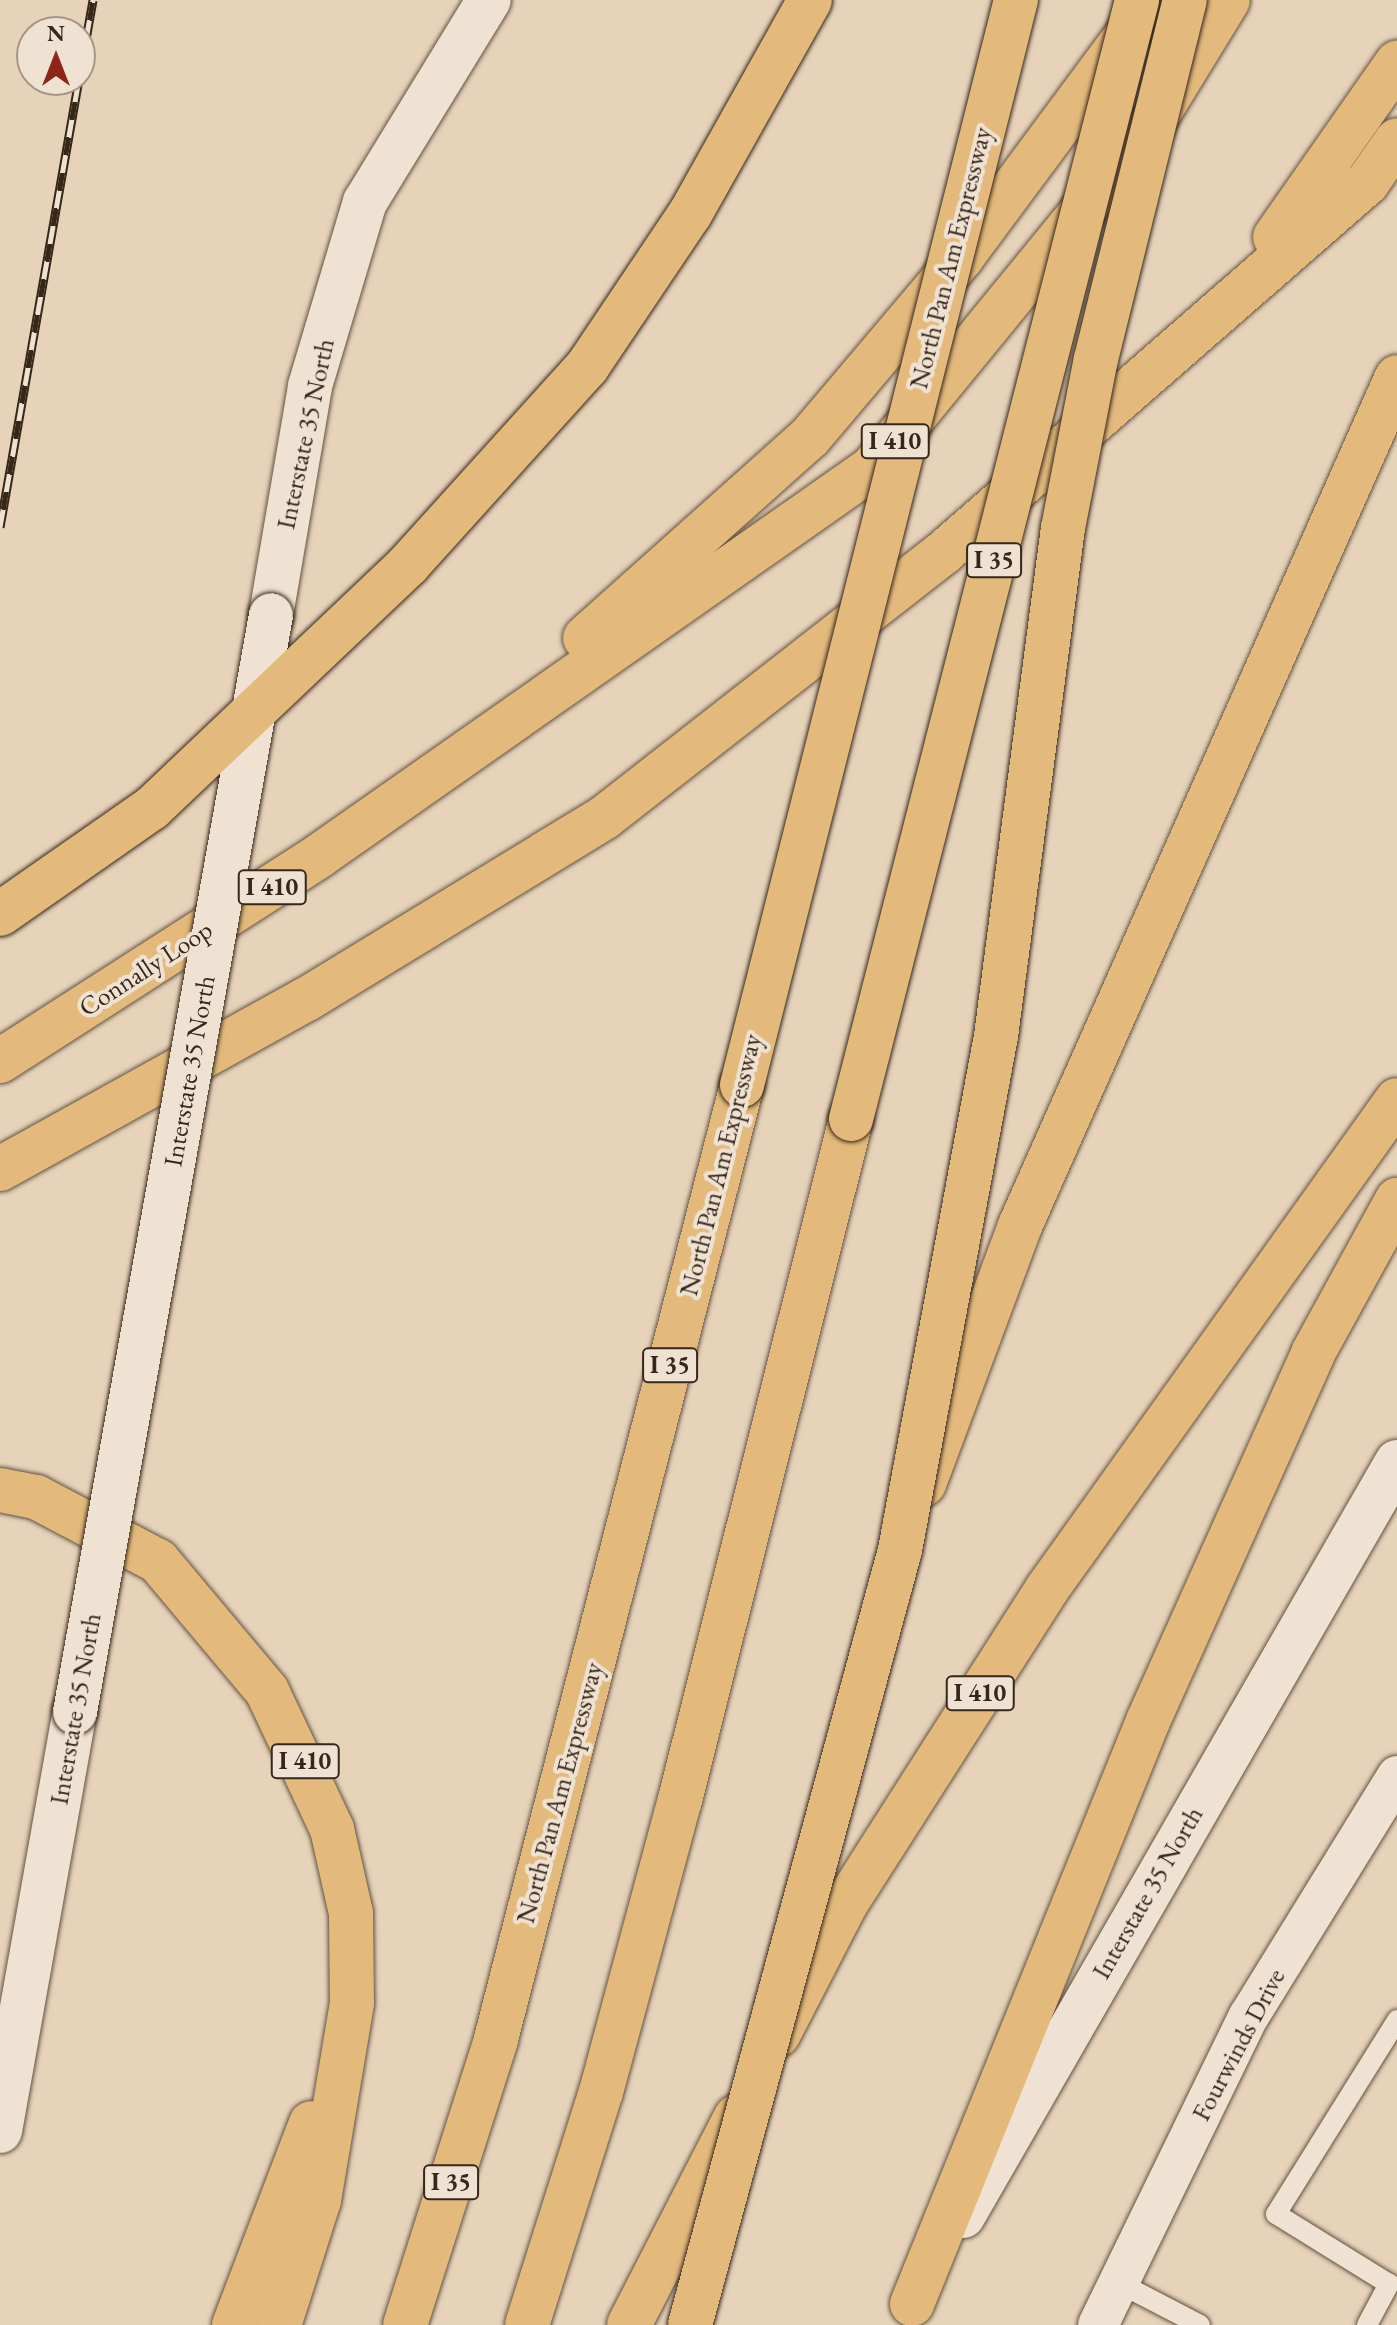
<!DOCTYPE html>
<style>
body{margin:0}
#map{position:relative;width:1397px;height:2325px;overflow:hidden;background:#e6d3b9;font-family:"EB Garamond",serif}
div>[style]{position:absolute}
[style*='--x']{left:calc(var(--x)*1px);top:calc(var(--y)*1px);width:calc(var(--w)*1px);rotate:calc(var(--a)*1deg)}
.roads{filter:drop-shadow(0 0 2px #635242) drop-shadow(0 0 2px #635242)}
.lane>*{height:20px;margin:-10px;padding:0 10px;transform-origin:10px;border-radius:10px;background:#efe2d2}
.street>*{height:40px;margin:-20px;padding:0 20px;transform-origin:20px;border-radius:20px;background:#efe2d2}
.secondary>*{height:44px;margin:-22px;padding:0 22px;transform-origin:22px;border-radius:22px;background:#efe2d2}
.highway>*{height:44px;margin:-22px;padding:0 22px;transform-origin:22px;border-radius:22px;background:#e3ba7c}
.rail>*{height:9px;margin-top:-4.5px;transform-origin:0;background:repeating-linear-gradient(90deg,#efe2d2 0 18px,#37271a 0 36px);box-sizing:border-box;border-block:2px solid #37271a}
.bridges{filter:drop-shadow(0 0 2px #37271a) drop-shadow(0 0 2px #37271a)}
.secondary-bridge>*{height:44px;margin:-22px;padding:0 22px;transform-origin:22px;border-radius:22px;background:#efe2d2}
.highway-bridge>*{height:44px;margin:-22px;padding:0 22px;transform-origin:22px;border-radius:22px;background:#e3ba7c}
span{translate:-50% -50%;white-space:nowrap;text-align:center;line-height:1.15;-webkit-text-stroke:8px #efe2d2;paint-order:stroke}
.shield-label span{padding:2px 6px;background:#efe2d2;border:2px solid;border-radius:6px;-webkit-text-stroke-width:0}
.shield-label{font-size:24px;color:#37271a;font-weight:700}
.street-label{font-size:26px;color:#37271a}
.north{position:absolute;left:16px;top:16px;width:80px;height:80px;box-sizing:border-box;background:#efe2d2;border:2px solid #a59788;border-radius:50%;rotate:0deg;font-size:22px;font-weight:700;line-height:32px;text-align:center;color:#37271a}
.north::after{content:'';display:block;margin:auto;width:28px;height:36px;background:#8f2418;clip-path:polygon(50% 0,100% 100%,50% 72%,0 100%)}
</style>
<div id="map">
<div class="roads">
<div class="lane">
<div style="--x:1119;--y:2283;--w:91;--a:27.4"></div>
<div style="--x:1367;--y:2325;--w:47;--a:-61.8"></div>
<div style="--x:1389;--y:2284;--w:133;--a:-148.2"></div>
<div style="--x:1276;--y:2214;--w:229;--a:-58"></div>
</div>
<div class="street">
<div style="--x:1098;--y:2325;--w:344;--a:-64"></div>
<div style="--x:1249;--y:2016;--w:282;--a:-58.3"></div>
</div>
<div class="secondary">
<div style="--x:271;--y:615;--w:232;--a:-80.3"></div>
<div style="--x:310;--y:386;--w:192;--a:-73.4"></div>
<div style="--x:365;--y:202;--w:237;--a:-58.5"></div>
<div style="--x:0;--y:2131;--w:426;--a:-79.9"></div>
<div style="--x:963;--y:2216;--w:870;--a:-60.08"></div>
</div>
<div class="highway">
<div style="--x:1275;--y:237;--w:213;--a:-55"></div>
<div style="--x:585;--y:638;--w:302;--a:-41.8"></div>
<div style="--x:810;--y:437;--w:236;--a:-49.8"></div>
<div style="--x:962;--y:257;--w:282;--a:-53.4"></div>
<div style="--x:0;--y:1061;--w:379;--a:-32.7"></div>
<div style="--x:319;--y:856;--w:676;--a:-35.05"></div>
<div style="--x:872;--y:468;--w:438;--a:-50.7"></div>
<div style="--x:1149;--y:129;--w:151;--a:-58.5"></div>
<div style="--x:0;--y:1169;--w:351;--a:-29"></div>
<div style="--x:307;--y:999;--w:349;--a:-31.4"></div>
<div style="--x:605;--y:817;--w:429;--a:-38"></div>
<div style="--x:943;--y:553;--w:563;--a:-41.11"></div>
<div style="--x:1367;--y:183;--w:52;--a:-55.1"></div>
<div style="--x:924;--y:1484;--w:273;--a:-69.6"></div>
<div style="--x:1019;--y:1228;--w:931;--a:-66.05"></div>
<div style="--x:0;--y:1490;--w:37;--a:11"></div>
<div style="--x:36;--y:1497;--w:138;--a:27.7"></div>
<div style="--x:158;--y:1561;--w:170;--a:50"></div>
<div style="--x:267;--y:1691;--w:153;--a:64.8"></div>
<div style="--x:332;--y:1829;--w:86;--a:77.3"></div>
<div style="--x:351;--y:1913;--w:90;--a:89.4"></div>
<div style="--x:352;--y:2003;--w:200;--a:99.5"></div>
<div style="--x:319;--y:2200;--w:131;--a:107.7"></div>
<div style="--x:778;--y:2035;--w:146;--a:-62.7"></div>
<div style="--x:845;--y:1905;--w:375;--a:-57.4"></div>
<div style="--x:1047;--y:1589;--w:601;--a:-54.41"></div>
<div style="--x:912;--y:2304;--w:629;--a:-67.96"></div>
<div style="--x:1148;--y:1721;--w:403;--a:-65.8"></div>
<div style="--x:1313;--y:1353;--w:175;--a:-61.2"></div>
<div style="--x:234;--y:2325;--w:216;--a:-69.1"></div>
<div style="--x:405;--y:2325;--w:300;--a:-72.3"></div>
<div style="--x:496;--y:2039;--w:985;--a:-75.54"></div>
<div style="--x:527;--y:2325;--w:244;--a:-72.4"></div>
<div style="--x:601;--y:2092;--w:302;--a:-74.9"></div>
<div style="--x:680;--y:1800;--w:702;--a:-75.9"></div>
<div style="--x:629;--y:2325;--w:234;--a:-62.8"></div>
</div>
</div>
<div class="rail">
<div style="--x:80;--y:73;--w:74;--a:-79.9"></div>
<div style="--x:0;--y:527;--w:454;--a:-80"></div>
</div>
<div class="bridges">
<div class="secondary-bridge">
<div style="--x:75;--y:1712;--w:1114;--a:-79.87"></div>
</div>
<div class="highway-bridge">
<div style="--x:0;--y:914;--w:185;--a:-34.9"></div>
<div style="--x:152;--y:808;--w:353;--a:-43.5"></div>
<div style="--x:408;--y:565;--w:267;--a:-47.9"></div>
<div style="--x:587;--y:367;--w:184;--a:-56.1"></div>
<div style="--x:690;--y:214;--w:245;--a:-60.7"></div>
<div style="--x:742;--y:1085;--w:1119;--a:-75.83"></div>
<div style="--x:851;--y:1119;--w:1155;--a:-75.66"></div>
<div style="--x:690;--y:2325;--w:803;--a:-74.84"></div>
<div style="--x:900;--y:1550;--w:523;--a:-79.42"></div>
<div style="--x:996;--y:1036;--w:512;--a:-82.49"></div>
<div style="--x:1063;--y:528;--w:172;--a:-79"></div>
<div style="--x:1096;--y:359;--w:370;--a:-76.1"></div>
</div>
</div>
<div class="shield-label">
<span style="left:895px;top:441px">I 410</span>
<span style="left:994px;top:560px">I 35</span>
<span style="left:272px;top:887px">I 410</span>
<span style="left:670px;top:1365px">I 35</span>
<span style="left:980px;top:1693px">I 410</span>
<span style="left:305px;top:1761px">I 410</span>
<span style="left:451px;top:2182px">I 35</span>
</div>
<div class="street-label">
<span style="left:951px;top:258px;rotate:-76deg">North Pan Am Expressway</span>
<span style="left:306px;top:434px;rotate:-78deg">Interstate 35 North</span>
<span style="left:146px;top:969px;rotate:-33deg">Connally Loop</span>
<span style="left:190px;top:1071px;rotate:-80deg">Interstate 35 North</span>
<span style="left:721px;top:1165px;rotate:-76deg">North Pan Am Expressway</span>
<span style="left:76px;top:1709px;rotate:-80deg">Interstate 35 North</span>
<span style="left:560px;top:1793px;rotate:-75deg">North Pan Am Expressway</span>
<span style="left:1148px;top:1893px;rotate:-60deg">Interstate 35 North</span>
<span style="left:1239px;top:2045px;rotate:-62deg">Fourwinds Drive</span>
</div>
<div class="north">N</div>
</div>
